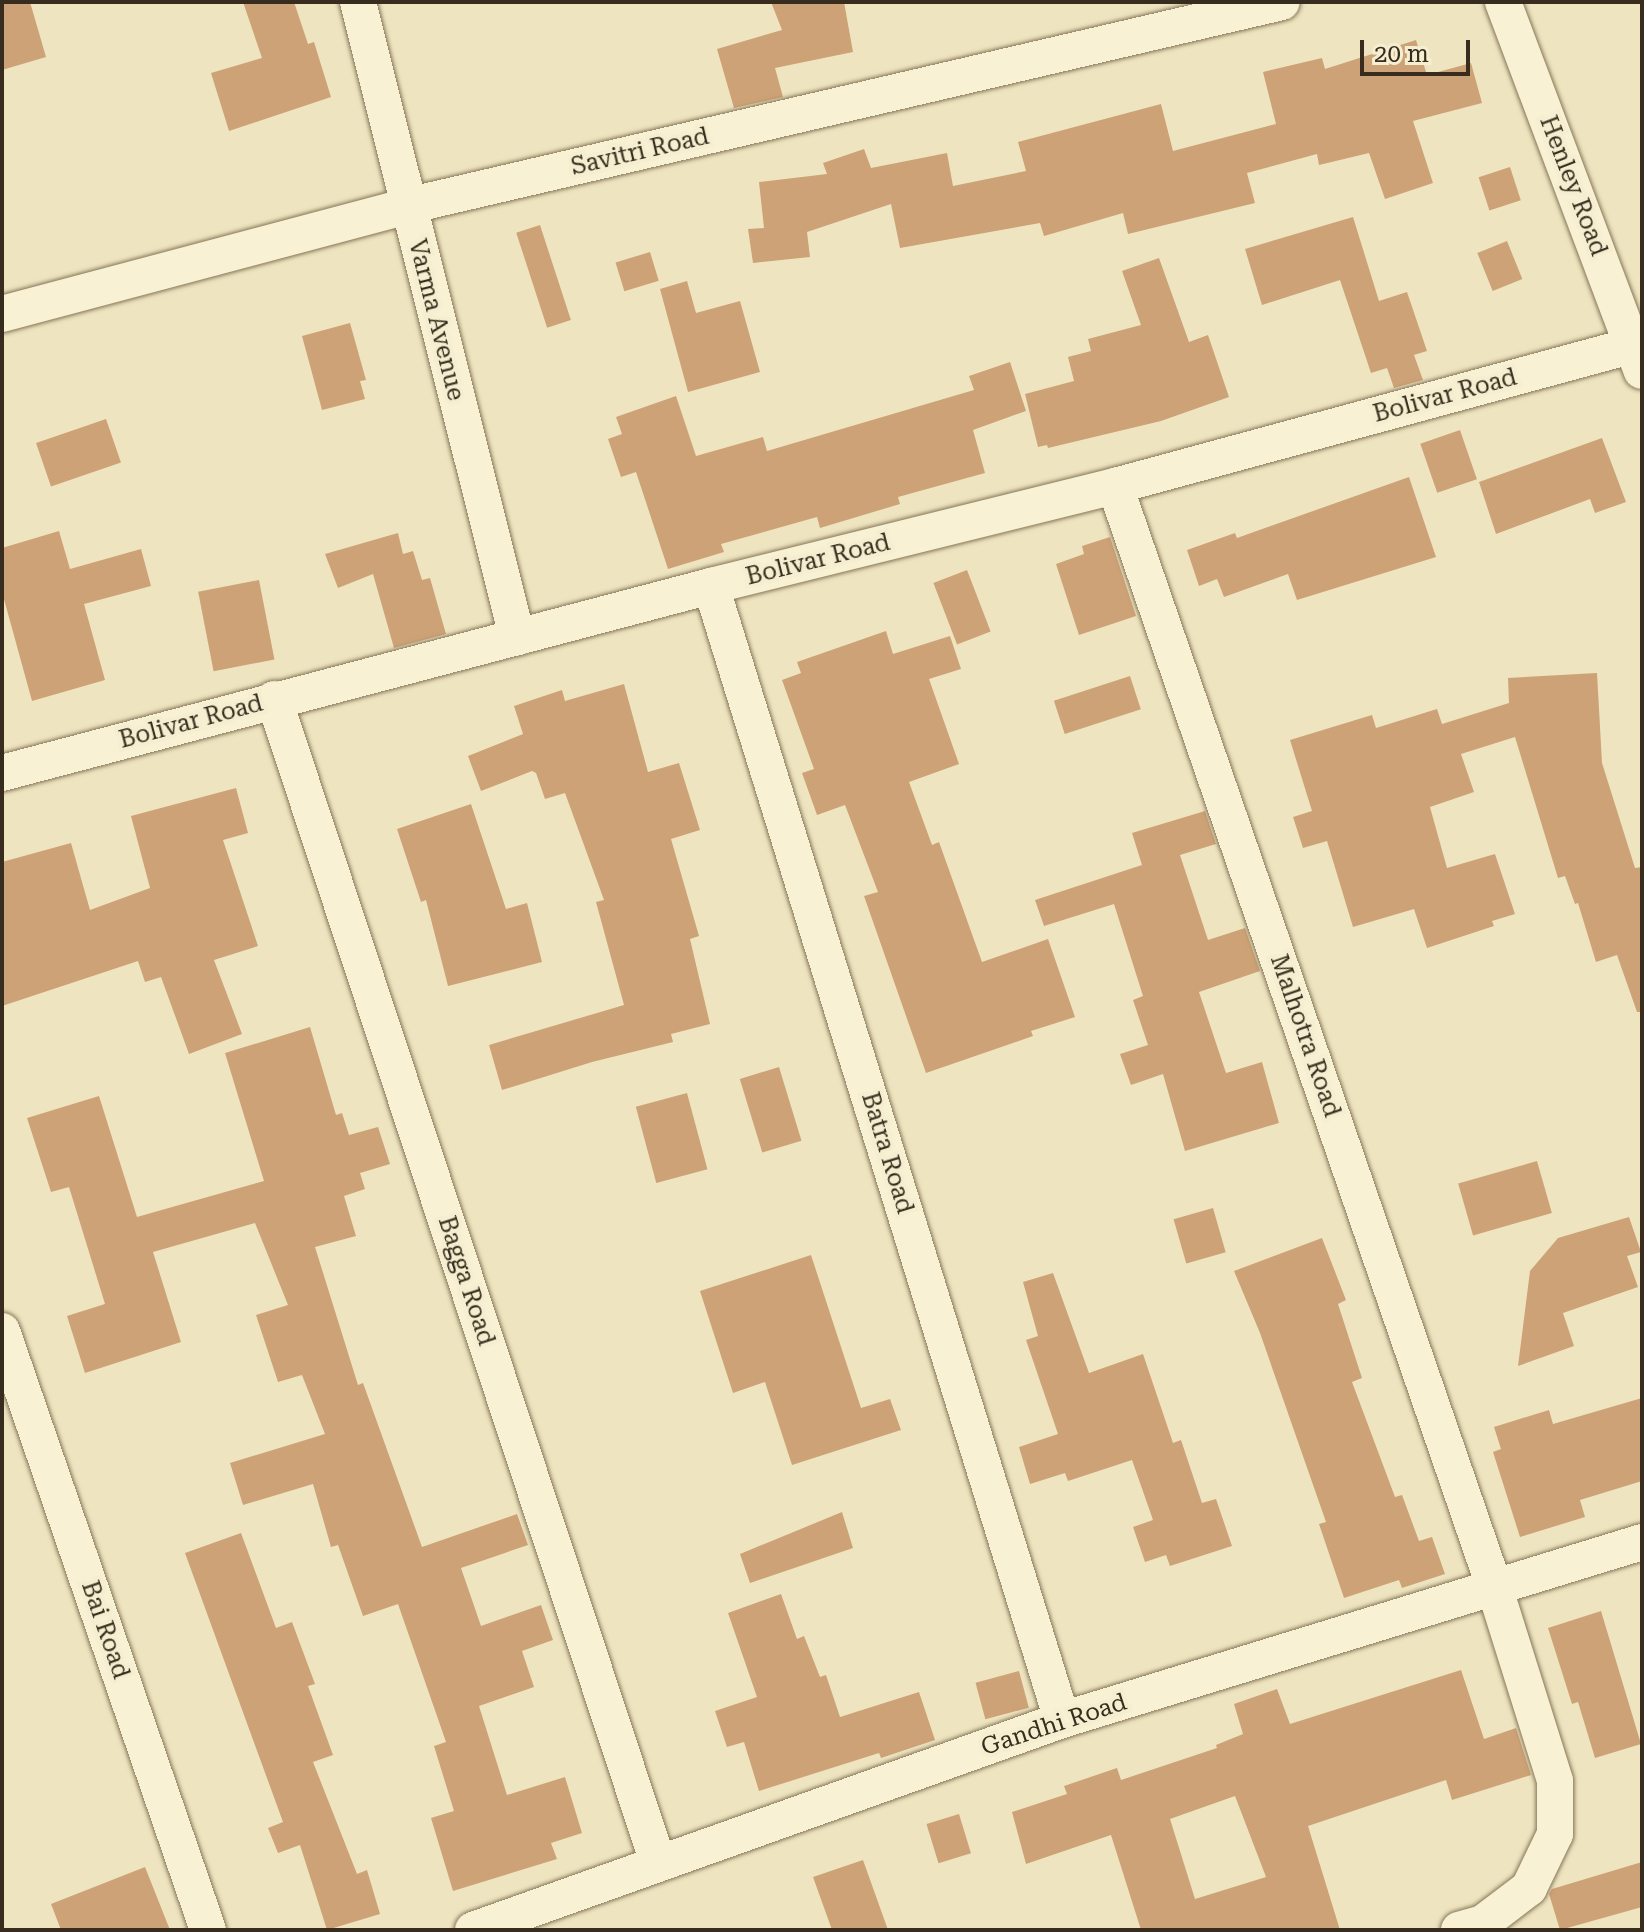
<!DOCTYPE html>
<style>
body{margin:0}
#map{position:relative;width:1644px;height:1932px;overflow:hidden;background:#eee5c0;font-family:"Roboto Serif",serif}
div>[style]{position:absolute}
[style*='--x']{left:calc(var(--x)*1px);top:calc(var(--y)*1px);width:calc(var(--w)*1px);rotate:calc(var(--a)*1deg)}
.building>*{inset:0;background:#cda276;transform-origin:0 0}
.roads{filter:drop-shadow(0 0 2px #877658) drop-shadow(0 0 2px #877658)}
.minor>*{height:36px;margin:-18px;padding:0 18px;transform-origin:18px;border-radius:18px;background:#f9f1d3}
span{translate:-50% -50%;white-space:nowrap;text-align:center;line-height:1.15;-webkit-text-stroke:8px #f5eed0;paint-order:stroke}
.street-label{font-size:24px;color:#372c1d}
.frame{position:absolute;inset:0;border:4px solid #372c1d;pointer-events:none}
.scale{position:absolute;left:1360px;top:40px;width:110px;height:36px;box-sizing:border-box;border:4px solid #372c1d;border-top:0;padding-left:10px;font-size:24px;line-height:28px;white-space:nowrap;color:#372c1d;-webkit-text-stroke:6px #f5eed0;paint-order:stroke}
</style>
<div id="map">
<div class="building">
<div style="clip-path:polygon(2px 2px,30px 2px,46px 57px,2px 70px)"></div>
<div style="clip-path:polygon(243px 2px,294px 2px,308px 44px,314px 42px,331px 97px,229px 131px,211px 73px,262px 58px)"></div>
<div style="clip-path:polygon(771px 2px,844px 2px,853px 52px,775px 68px,783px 97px,734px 108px,717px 49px,782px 30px)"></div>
<div style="clip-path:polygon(1416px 40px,1427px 75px,1471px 63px,1482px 103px,1413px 121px,1433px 183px,1385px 199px,1369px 153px,1319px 165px,1317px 154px,1247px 173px,1255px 203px,1128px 234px,1123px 213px,1044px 236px,1040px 223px,900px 248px,891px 204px,807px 232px,810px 257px,753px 263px,748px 229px,764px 228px,759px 182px,827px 174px,823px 163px,864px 149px,871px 168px,947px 153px,953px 186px,1026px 171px,1018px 142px,1161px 104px,1173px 151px,1276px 124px,1263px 72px,1322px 58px,1325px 69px)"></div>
<div style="left:1510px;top:167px;width:35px;height:33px;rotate:72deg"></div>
<div style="clip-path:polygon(1353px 217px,1379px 301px,1407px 292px,1427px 351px,1414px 355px,1423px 380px,1394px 388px,1387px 368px,1371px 373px,1340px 280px,1262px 305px,1245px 249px)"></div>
<div style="left:540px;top:225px;width:100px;height:25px;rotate:72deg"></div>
<div style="left:1507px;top:241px;width:41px;height:32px;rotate:68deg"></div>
<div style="left:650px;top:252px;width:30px;height:36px;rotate:73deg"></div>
<div style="clip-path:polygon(1159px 258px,1189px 342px,1208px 335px,1229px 397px,1161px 421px,1048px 448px,1047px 445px,1038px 447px,1025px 394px,1074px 381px,1068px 357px,1091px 351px,1088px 339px,1141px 325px,1122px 271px)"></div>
<div style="clip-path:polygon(687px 281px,696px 313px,740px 301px,760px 372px,688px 392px,660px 289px)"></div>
<div style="clip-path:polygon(350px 323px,366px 380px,360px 381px,365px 399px,322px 410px,302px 336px)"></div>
<div style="clip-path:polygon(1010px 362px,1026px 411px,973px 430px,985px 473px,898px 497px,900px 504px,820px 528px,817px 517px,721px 544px,724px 552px,668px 569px,636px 472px,621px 477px,608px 439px,622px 434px,616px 417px,676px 396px,696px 456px,763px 437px,767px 451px,974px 390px,969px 376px)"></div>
<div style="left:106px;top:419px;width:46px;height:74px;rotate:71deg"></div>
<div style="left:1460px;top:430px;width:52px;height:42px;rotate:71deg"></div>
<div style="clip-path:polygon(1602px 438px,1626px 502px,1595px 513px,1590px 499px,1496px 534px,1479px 482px)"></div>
<div style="clip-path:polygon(1409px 477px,1436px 557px,1297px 600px,1288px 574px,1224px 597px,1217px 579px,1199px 586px,1187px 550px,1235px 533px,1237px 538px)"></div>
<div style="clip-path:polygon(59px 531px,70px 569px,141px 549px,151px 586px,84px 604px,105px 680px,32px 701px,2px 592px,2px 548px)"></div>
<div style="clip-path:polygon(398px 533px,403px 554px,413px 551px,422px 580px,430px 578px,446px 634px,394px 648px,373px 574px,338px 588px,325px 554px)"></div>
<div style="clip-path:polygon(1110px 537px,1136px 616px,1079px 635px,1056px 564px,1084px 554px,1082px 546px)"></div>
<div style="left:967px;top:570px;width:66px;height:36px;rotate:69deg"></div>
<div style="left:259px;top:580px;width:81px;height:62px;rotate:79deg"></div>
<div style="clip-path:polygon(886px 631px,893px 654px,950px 636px,961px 669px,929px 679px,959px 764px,909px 782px,932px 845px,939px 842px,982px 962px,1048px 939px,1075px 1017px,1031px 1031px,1033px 1036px,926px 1073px,864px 896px,878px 892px,845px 805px,817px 815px,802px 773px,814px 769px,782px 680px,801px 673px,797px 662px)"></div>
<div style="clip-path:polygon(1597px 673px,1602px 763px,1635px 868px,1642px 867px,1642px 1012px,1637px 1012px,1617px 955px,1596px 962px,1578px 903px,1575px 904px,1565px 876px,1558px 878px,1515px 737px,1461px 754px,1474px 792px,1430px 807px,1447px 868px,1495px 854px,1515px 914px,1492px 921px,1494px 926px,1427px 948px,1414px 909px,1353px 927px,1327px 841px,1303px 848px,1293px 817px,1312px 811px,1290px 740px,1372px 715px,1376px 728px,1437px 709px,1442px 724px,1509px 703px,1508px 678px)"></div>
<div style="left:1130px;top:676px;width:35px;height:80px;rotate:72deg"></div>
<div style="clip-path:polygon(624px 684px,648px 772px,679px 763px,700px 830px,671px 839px,699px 936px,690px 939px,710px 1024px,671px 1034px,673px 1042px,592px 1062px,502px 1090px,489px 1045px,624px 1005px,596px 902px,604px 900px,565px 793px,545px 799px,536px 773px,532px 771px,481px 791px,468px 756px,523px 734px,514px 706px,562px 690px,565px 701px)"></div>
<div style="clip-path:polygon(236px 788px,248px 833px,223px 840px,258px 946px,214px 960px,242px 1034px,189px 1054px,161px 977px,145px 982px,138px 961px,2px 1006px,2px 862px,71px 843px,90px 910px,150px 888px,131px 816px)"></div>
<div style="clip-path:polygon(471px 804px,506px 909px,527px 903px,542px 962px,448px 986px,426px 900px,421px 902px,397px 829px)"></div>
<div style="clip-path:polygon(1205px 811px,1216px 844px,1180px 855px,1208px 940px,1245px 928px,1260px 971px,1199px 992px,1226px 1073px,1262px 1062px,1279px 1123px,1185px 1151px,1163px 1074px,1131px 1085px,1120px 1054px,1148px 1045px,1133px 1000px,1143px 996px,1114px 904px,1044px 926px,1035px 900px,1142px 865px,1132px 833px)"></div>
<div style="clip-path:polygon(310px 1027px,336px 1115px,342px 1113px,349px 1135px,378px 1127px,390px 1164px,360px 1173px,365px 1189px,344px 1196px,356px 1236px,315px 1247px,358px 1385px,363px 1383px,422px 1547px,517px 1514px,528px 1545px,461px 1568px,481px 1626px,541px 1605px,553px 1640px,522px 1651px,534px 1687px,479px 1706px,507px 1795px,565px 1777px,582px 1833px,551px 1843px,557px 1859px,453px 1891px,431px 1818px,454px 1811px,434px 1746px,446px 1742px,398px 1604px,363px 1616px,338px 1545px,331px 1547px,313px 1484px,243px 1505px,230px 1463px,325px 1434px,302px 1375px,278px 1382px,256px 1315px,288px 1305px,255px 1223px,153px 1252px,181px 1342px,85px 1373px,67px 1316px,105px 1304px,69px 1187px,51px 1192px,27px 1118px,99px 1096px,137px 1217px,264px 1181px,225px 1053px)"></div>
<div style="left:779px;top:1067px;width:77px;height:41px;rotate:73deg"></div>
<div style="left:687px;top:1093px;width:79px;height:53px;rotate:75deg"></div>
<div style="left:1537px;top:1161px;width:54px;height:82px;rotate:74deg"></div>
<div style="left:1213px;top:1208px;width:46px;height:41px;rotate:74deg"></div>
<div style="clip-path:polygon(1629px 1217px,1641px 1252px,1627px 1256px,1638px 1287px,1563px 1313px,1574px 1346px,1518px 1366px,1530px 1271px,1558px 1238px)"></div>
<div style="clip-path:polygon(1322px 1238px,1346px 1300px,1338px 1304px,1362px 1378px,1352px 1382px,1395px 1497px,1402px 1495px,1419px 1541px,1432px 1537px,1445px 1574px,1402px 1588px,1399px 1580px,1344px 1598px,1319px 1524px,1326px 1522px,1260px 1333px,1234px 1271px)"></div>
<div style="clip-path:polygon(811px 1255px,861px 1408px,890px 1399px,901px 1430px,792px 1465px,765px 1382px,733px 1393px,700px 1291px)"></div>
<div style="clip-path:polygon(1053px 1273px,1089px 1373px,1143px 1354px,1173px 1443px,1181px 1440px,1202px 1503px,1216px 1499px,1232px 1546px,1170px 1566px,1166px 1555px,1145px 1562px,1133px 1527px,1153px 1520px,1132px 1460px,1068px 1481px,1065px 1473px,1030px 1484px,1019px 1447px,1058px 1434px,1026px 1340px,1038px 1336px,1023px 1282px)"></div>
<div style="clip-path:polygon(1642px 1398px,1642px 1481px,1580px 1500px,1585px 1517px,1520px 1537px,1493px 1452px,1501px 1449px,1494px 1427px,1549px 1410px,1553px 1424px)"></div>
<div style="clip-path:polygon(842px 1512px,853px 1548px,750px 1583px,740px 1554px)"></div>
<div style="clip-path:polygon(241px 1533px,276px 1628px,292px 1622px,315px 1684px,308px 1686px,333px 1755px,313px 1762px,357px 1874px,367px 1870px,380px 1914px,327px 1930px,300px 1845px,278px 1853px,268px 1828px,283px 1822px,185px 1553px)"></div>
<div style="clip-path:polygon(781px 1594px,797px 1639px,804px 1636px,820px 1677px,826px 1675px,840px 1717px,919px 1692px,935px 1740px,881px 1758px,879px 1753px,759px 1791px,744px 1742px,727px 1747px,715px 1711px,757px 1697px,728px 1613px)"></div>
<div style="clip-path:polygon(1601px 1611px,1641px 1744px,1595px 1758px,1578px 1702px,1572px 1704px,1548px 1628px)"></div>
<div style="clip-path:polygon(evenodd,1461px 1670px,1484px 1739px,1516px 1728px,1531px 1775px,1452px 1800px,1446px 1780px,1308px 1826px,1340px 1930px,1141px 1930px,1111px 1835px,1026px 1864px,1012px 1812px,1067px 1794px,1064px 1786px,1117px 1768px,1121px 1780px,1217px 1748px,1216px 1745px,1243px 1734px,1234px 1704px,1277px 1689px,1290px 1724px,1461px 1670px,1235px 1796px,1266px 1877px,1195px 1899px,1170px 1819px,1235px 1796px)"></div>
<div style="left:1019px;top:1671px;width:38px;height:45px;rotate:75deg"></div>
<div style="left:959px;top:1814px;width:41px;height:34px;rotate:73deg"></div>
<div style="clip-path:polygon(863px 1860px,888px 1930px,832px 1930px,813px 1877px)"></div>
<div style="clip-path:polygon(1642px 1862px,1642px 1907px,1560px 1930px,1549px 1894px,1552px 1889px)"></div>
<div style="clip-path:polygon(145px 1867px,170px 1930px,61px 1930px,51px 1904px)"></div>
</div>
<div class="roads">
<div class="minor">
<div style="--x:358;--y:2;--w:655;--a:75.94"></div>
<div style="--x:1503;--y:2;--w:394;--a:69.4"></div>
<div style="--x:2;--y:314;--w:419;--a:-14.9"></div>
<div style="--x:407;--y:206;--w:898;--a:-13.12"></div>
<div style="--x:1115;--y:486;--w:1163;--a:70.99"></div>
<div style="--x:1494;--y:1586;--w:204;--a:72.6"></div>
<div style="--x:1555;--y:1781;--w:53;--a:90"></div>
<div style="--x:1555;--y:1834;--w:60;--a:115.7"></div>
<div style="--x:1529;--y:1888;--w:58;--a:142.7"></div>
<div style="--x:1483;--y:1923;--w:25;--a:164"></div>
<div style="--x:711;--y:586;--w:1187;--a:72.8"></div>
<div style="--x:274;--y:699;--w:1226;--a:71.74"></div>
<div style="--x:2;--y:773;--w:733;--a:-14.78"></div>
<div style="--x:711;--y:586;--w:416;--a:-13.9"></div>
<div style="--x:1115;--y:486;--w:538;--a:-15.2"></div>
<div style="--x:2;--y:1331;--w:633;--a:71.02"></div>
<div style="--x:473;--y:1930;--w:625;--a:-19.62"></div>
<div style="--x:1062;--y:1720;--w:607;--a:-17.06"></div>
</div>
</div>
<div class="street-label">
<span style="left:640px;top:152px;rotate:-13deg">Savitri Road</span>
<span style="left:1573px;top:186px;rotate:69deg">Henley Road</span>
<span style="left:436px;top:320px;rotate:76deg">Varma Avenue</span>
<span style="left:1445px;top:396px;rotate:-15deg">Bolivar Road</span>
<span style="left:818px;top:560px;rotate:-14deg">Bolivar Road</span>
<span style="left:191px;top:722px;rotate:-15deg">Bolivar Road</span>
<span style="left:1305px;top:1036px;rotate:71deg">Malhotra Road</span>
<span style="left:887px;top:1153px;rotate:73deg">Batra Road</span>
<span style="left:466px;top:1281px;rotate:72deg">Bagga Road</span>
<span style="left:105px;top:1630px;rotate:71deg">Bai Road</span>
<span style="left:1054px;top:1725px;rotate:-18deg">Gandhi Road</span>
</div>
<div class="frame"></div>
<div class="scale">20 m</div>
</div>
